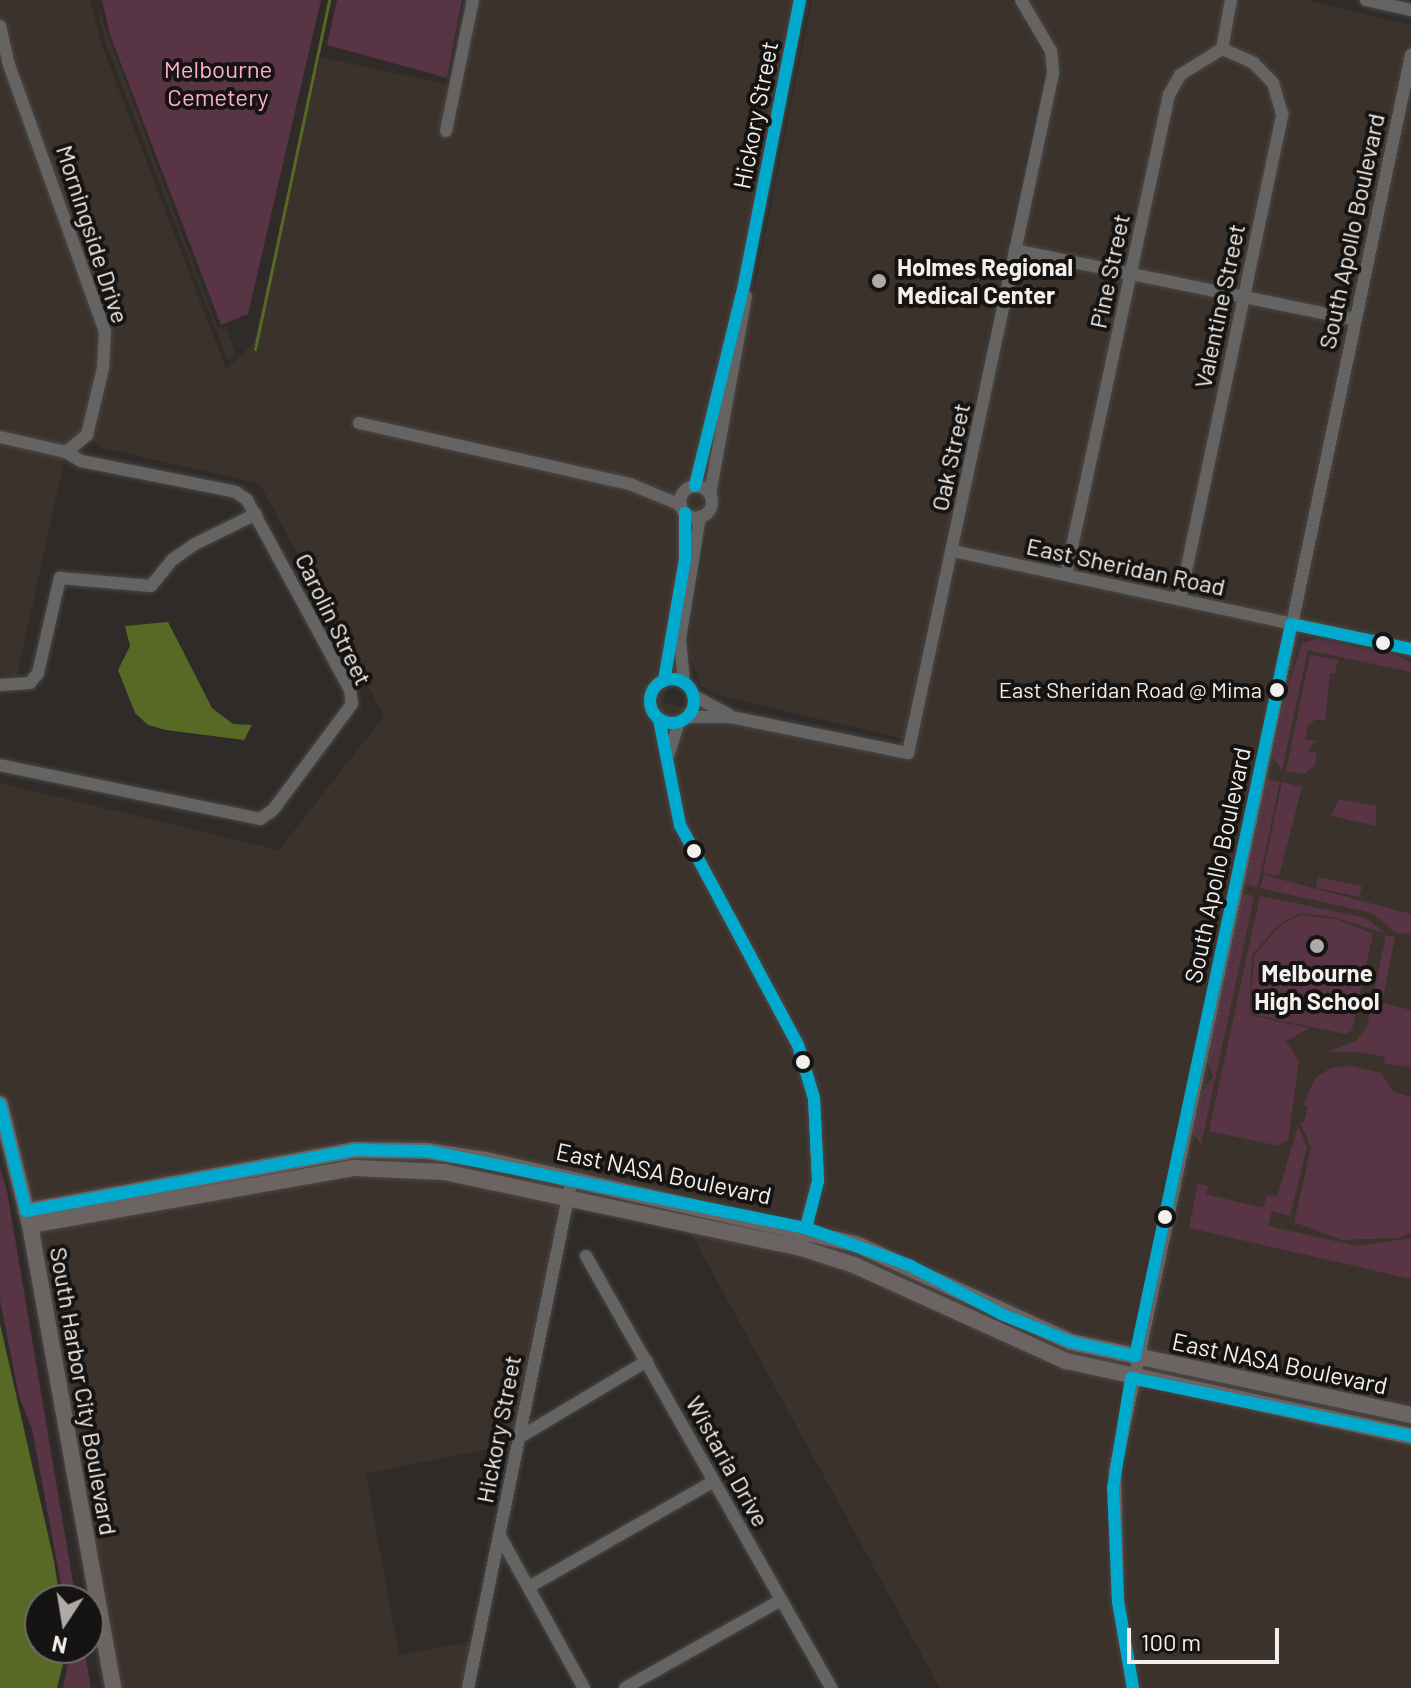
<!DOCTYPE html>
<style>
body{margin:0}
#map{position:relative;width:1411px;height:1688px;overflow:hidden;background:#2e2b29;font-family:Barlow,sans-serif}
div>[style]{position:absolute}
[style*='--x']{left:calc(var(--x)*1px);top:calc(var(--y)*1px);width:calc(var(--w)*1px);rotate:calc(var(--a)*1deg)}
.built>*{inset:0;background:#3c322c}
.green>*{inset:0;background:#583444;transform-origin:0 0}
.water>*{inset:0;background:#576925}
.stream>*{height:3px;margin:-1.5px;padding:0 1.5px;transform-origin:1.5px;border-radius:1.5px;background:#576925}
.roads{filter:drop-shadow(0 0 2px #4a4846) drop-shadow(0 0 2px #4a4846)}
.minor>*{height:12px;margin:-6px;padding:0 6px;transform-origin:6px;border-radius:6px;background:#666462}
.minor>.ring{margin:-6px;padding:0;box-sizing:content-box;background:none;border:12px solid #666462;border-radius:50%}
.major>*{height:16px;margin:-8px;padding:0 8px;transform-origin:8px;border-radius:8px;background:#6b6462}
.bus-1>*{height:12px;margin:-6px;padding:0 6px;transform-origin:6px;border-radius:6px;background:#00a9ce}
.bus-1>.ring{margin:-6px;padding:0;box-sizing:content-box;background:none;border:12px solid #00a9ce;border-radius:50%}
.dots>*{width:22px;height:22px;translate:-50% -50%;box-sizing:border-box;border:4px solid #161412;border-radius:50%}
span{translate:-50% -50%;white-space:nowrap;text-align:center;line-height:1.15;-webkit-text-stroke:8px #161412;paint-order:stroke}
.bus-label{font-size:22px;color:#f3efec}
.right{translate:-100% -50%;text-align:right}
.park-label{font-size:24px;color:#feacd0}
.street-label{font-size:24px;color:#f3efec}
.poi-label{font-size:24px;color:#f3efec;font-weight:700}
.left{translate:0 -50%;text-align:left}
.north{position:absolute;left:24px;top:1584px;width:80px;height:80px;box-sizing:border-box;background:#161412;border:2px solid #6e6c69;border-radius:50%;rotate:192deg;font-size:22px;font-weight:700;line-height:32px;text-align:center;color:#f3efec}
.north::after{content:'';display:block;margin:auto;width:28px;height:36px;background:#aeaaa8;clip-path:polygon(50% 0,100% 100%,50% 72%,0 100%)}
.scale{position:absolute;left:1127px;top:1628px;width:152px;height:36px;box-sizing:border-box;border:4px solid #f3efec;border-top:0;padding-left:10px;font-size:24px;line-height:28px;white-space:nowrap;color:#f3efec;-webkit-text-stroke:6px #161412;paint-order:stroke}
</style>
<div id="map">
<div class="built">
<div style="clip-path:polygon(0 0,90px 0,102px 46px,226px 369px,254px 343px,320px 57px,455px 86px,479px 0,805px 0,663px 703px,908px 753px,1053px 73px,1042px 30px,1021px 0,1306px 0,1411px 25px,1411px 1688px,940px 1688px,672px 1199px,573px 1178px,518px 1443px,366px 1474px,399px 1655px,478px 1640px,468px 1688px,110px 1688px,25px 1222px,0 1116px,0 783px,279px 850px,384px 716px,260px 484px,103px 448px,87px 435px,66px 452px,17px 676px,0 673px)"></div>
<div style="clip-path:polygon(95px 0,217px 327px,226px 329px,236px 353px,228px 361px,106px 44px)"></div>
<div style="clip-path:polygon(812px 0,1012px 0,1046px 60px,904px 739px,717px 695px,701px 686px,690px 657px,689px 635px,716px 480px)"></div>
</div>
<div class="green">
<div style="clip-path:polygon(102px 0,321px 0,248px 314px,221px 325px,110px 35px)"></div>
<div style="clip-path:polygon(337px 0,462px 0,447px 78px,327px 45px)"></div>
<div style="clip-path:polygon(1316px 639px,1399px 656px,1411px 662px,1411px 672px,1308px 650px,1282px 770px,1270px 754px,1275px 730px,1302px 643px)"></div>
<div style="clip-path:polygon(1310px 655px,1338px 660px,1335px 674px,1330px 673px,1325px 721px,1316px 719px,1308px 726px,1305px 739px,1317px 741px,1307px 751px,1317px 753px,1315px 765px,1304px 774px,1286px 771px)"></div>
<div style="left:1280px;top:782px;width:107px;height:17px;rotate:102deg"></div>
<div style="clip-path:polygon(1282px 782px,1302px 787px,1279px 876px,1263px 873px)"></div>
<div style="clip-path:polygon(1339px 799px,1376px 806px,1376px 826px,1331px 816px)"></div>
<div style="clip-path:polygon(1264px 875px,1411px 914px,1411px 933px,1397px 934px,1372px 913px,1260px 888px)"></div>
<div style="left:1318px;top:877px;width:45px;height:11px;rotate:12deg"></div>
<div style="clip-path:polygon(1248px 894px,1254px 897px,1201px 1145px,1191px 1131px,1198px 1097px,1213px 1077px,1207px 1059px,1240px 898px)"></div>
<div style="clip-path:polygon(1260px 896px,1366px 918px,1386px 934px,1334px 917px,1300px 913px,1278px 925px,1252px 955px,1249px 1015px,1309px 1028px,1286px 1041px,1299px 1061px,1288px 1140px,1279px 1146px,1209px 1131px)"></div>
<div style="clip-path:polygon(1300px 915px,1335px 919px,1373px 934px,1352px 1030px,1346px 1034px,1250px 1014px,1254px 956px,1279px 926px)"></div>
<div style="clip-path:polygon(1386px 935px,1395px 937px,1382px 1003px,1411px 1010px,1411px 1067px,1384px 1064px,1385px 1057px,1358px 1052px,1327px 1052px,1356px 1041px,1367px 1026px)"></div>
<div style="clip-path:polygon(1351px 1066px,1381px 1073px,1394px 1092px,1411px 1097px,1411px 1232px,1398px 1238px,1342px 1240px,1294px 1222px,1311px 1148px,1300px 1122px,1304px 1122px,1308px 1106px,1303px 1105px,1315px 1078px,1331px 1068px)"></div>
<div style="clip-path:polygon(1298px 1126px,1307px 1147px,1290px 1216px,1272px 1211px,1268px 1226px,1357px 1246px,1411px 1238px,1411px 1279px,1189px 1228px,1198px 1183px,1208px 1186px,1206px 1194px,1263px 1208px,1267px 1195px,1277px 1197px)"></div>
<div style="clip-path:polygon(0 1167px,7px 1191px,76px 1600px,64px 1600px,32px 1429px,19px 1396px,0 1300px)"></div>
<div style="clip-path:polygon(71px 1648px,84px 1648px,91px 1688px,63px 1688px)"></div>
</div>
<div class="water">
<div style="clip-path:polygon(168px 622px,212px 708px,233px 724px,252px 725px,244px 740px,166px 730px,148px 725px,135px 713px,118px 670px,130px 646px,125px 626px)"></div>
<div style="clip-path:polygon(0 1324px,54px 1561px,60px 1600px,40px 1600px,40px 1648px,67px 1648px,57px 1688px,0 1688px)"></div>
</div>
<div class="stream">
<div style="--x:255;--y:349;--w:357;--a:-78"></div>
</div>
<div class="roads">
<div class="minor">
<div style="--x:1366;--y:0;--w:46;--a:12.5"></div>
<div style="--x:0;--y:26;--w:37;--a:77"></div>
<div style="--x:8;--y:62;--w:286;--a:70.2"></div>
<div style="--x:105;--y:331;--w:37;--a:93"></div>
<div style="--x:103;--y:368;--w:69;--a:103.4"></div>
<div style="--x:87;--y:435;--w:27;--a:141"></div>
<div style="--x:1222;--y:49;--w:50;--a:-79.6"></div>
<div style="--x:446;--y:131;--w:134;--a:-78.4"></div>
<div style="--x:1015;--y:250;--w:347;--a:11.6"></div>
<div style="--x:359;--y:423;--w:278;--a:12.7"></div>
<div style="--x:630;--y:484;--w:55;--a:22.4"></div>
<div style="--x:0;--y:437;--w:68;--a:12.8"></div>
<div style="--x:66;--y:452;--w:17;--a:31"></div>
<div style="--x:81;--y:461;--w:158;--a:11.3"></div>
<div style="--x:236;--y:492;--w:14;--a:36"></div>
<div style="--x:247;--y:500;--w:216;--a:61.5"></div>
<div style="--x:350;--y:690;--w:14;--a:82"></div>
<div style="--x:352;--y:704;--w:132;--a:126.7"></div>
<div style="--x:273;--y:810;--w:16;--a:145"></div>
<div style="--x:260;--y:819;--w:266;--a:-168.3"></div>
<div style="--x:695;--y:486;--w:207;--a:-76.3"></div>
<div style="--x:744;--y:285;--w:290;--a:-78.9"></div>
<div class="ring" style="left:680px;top:486px;width:20px;height:20px"></div>
<div style="--x:710;--y:494;--w:201;--a:-79.7"></div>
<div style="--x:953;--y:551;--w:468;--a:12.1"></div>
<div style="--x:1066;--y:575;--w:491;--a:-77.9"></div>
<div style="--x:1169;--y:95;--w:23;--a:-61"></div>
<div style="--x:1180;--y:75;--w:49;--a:-31.8"></div>
<div style="--x:1180;--y:600;--w:497;--a:-78.1"></div>
<div style="--x:1282;--y:114;--w:32;--a:-106"></div>
<div style="--x:1273;--y:83;--w:28;--a:-134"></div>
<div style="--x:1254;--y:63;--w:35;--a:-156"></div>
<div class="ring" style="left:650px;top:679px;width:32px;height:32px"></div>
<div style="--x:664;--y:681;--w:124;--a:-80.2"></div>
<div style="--x:685;--y:559;--w:46;--a:-90"></div>
<div style="--x:684;--y:683;--w:44;--a:-95.2"></div>
<div style="--x:680;--y:639;--w:124;--a:-80.7"></div>
<div style="--x:0;--y:685;--w:30;--a:-4"></div>
<div style="--x:30;--y:683;--w:13;--a:-51"></div>
<div style="--x:38;--y:673;--w:98;--a:-77"></div>
<div style="--x:60;--y:578;--w:91;--a:5"></div>
<div style="--x:151;--y:586;--w:33;--a:-51"></div>
<div style="--x:172;--y:560;--w:28;--a:-35"></div>
<div style="--x:195;--y:544;--w:68;--a:-26.2"></div>
<div style="--x:694;--y:696;--w:40;--a:28"></div>
<div style="--x:688;--y:717;--w:43;--a:0"></div>
<div style="--x:731;--y:717;--w:181;--a:11.5"></div>
<div style="--x:908;--y:753;--w:695;--a:-77.96"></div>
<div style="--x:1053;--y:73;--w:22;--a:-95"></div>
<div style="--x:1051;--y:51;--w:59;--a:-120.5"></div>
<div style="--x:659;--y:719;--w:108;--a:78.8"></div>
<div style="--x:680;--y:825;--w:250;--a:61.8"></div>
<div style="--x:798;--y:1045;--w:55;--a:73.2"></div>
<div style="--x:814;--y:1098;--w:83;--a:87.2"></div>
<div style="--x:818;--y:1181;--w:59;--a:104.7"></div>
<div style="--x:668;--y:756;--w:36;--a:-72"></div>
<div style="--x:586;--y:1256;--w:497;--a:60.4"></div>
<div style="--x:520;--y:1437;--w:148;--a:-30.9"></div>
<div style="--x:500;--y:1536;--w:174;--a:61.1"></div>
<div style="--x:529;--y:1587;--w:213;--a:-29.8"></div>
<div style="--x:468;--y:1688;--w:520;--a:-78.47"></div>
<div style="--x:625;--y:1688;--w:179;--a:-29.4"></div>
<div style="--x:1133;--y:1688;--w:88;--a:-99.8"></div>
<div style="--x:1118;--y:1601;--w:130;--a:-91.3"></div>
<div style="--x:1115;--y:1471;--w:1447;--a:-78.19"></div>
</div>
<div class="major">
<div style="--x:0;--y:1104;--w:125;--a:76.1"></div>
<div style="--x:30;--y:1225;--w:470;--a:79.8"></div>
<div style="--x:26;--y:1211;--w:335;--a:-10.5"></div>
<div style="--x:355;--y:1150;--w:72;--a:0.8"></div>
<div style="--x:427;--y:1151;--w:60;--a:8.7"></div>
<div style="--x:486;--y:1160;--w:379;--a:12.8"></div>
<div style="--x:856;--y:1244;--w:236;--a:24.5"></div>
<div style="--x:1071;--y:1342;--w:348;--a:12.1"></div>
<div style="--x:30;--y:1225;--w:328;--a:-10"></div>
<div style="--x:353;--y:1168;--w:91;--a:2.5"></div>
<div style="--x:444;--y:1172;--w:365;--a:12"></div>
<div style="--x:801;--y:1248;--w:56;--a:17.8"></div>
<div style="--x:854;--y:1265;--w:233;--a:24.4"></div>
<div style="--x:1066;--y:1361;--w:353;--a:12.3"></div>
</div>
</div>
<div class="bus-1">
<div style="--x:695;--y:486;--w:207;--a:-76.3"></div>
<div style="--x:744;--y:285;--w:290;--a:-78.9"></div>
<div class="ring" style="left:650px;top:679px;width:32px;height:32px"></div>
<div style="--x:664;--y:681;--w:124;--a:-80.2"></div>
<div style="--x:685;--y:559;--w:46;--a:-90"></div>
<div style="--x:659;--y:719;--w:108;--a:78.8"></div>
<div style="--x:680;--y:825;--w:250;--a:61.8"></div>
<div style="--x:798;--y:1045;--w:55;--a:73.2"></div>
<div style="--x:814;--y:1098;--w:83;--a:87.2"></div>
<div style="--x:818;--y:1181;--w:49;--a:104.3"></div>
<div style="--x:0;--y:1104;--w:110;--a:76.3"></div>
<div style="--x:26;--y:1211;--w:335;--a:-10.5"></div>
<div style="--x:355;--y:1150;--w:72;--a:0.8"></div>
<div style="--x:427;--y:1151;--w:387;--a:11.5"></div>
<div style="--x:806;--y:1228;--w:109;--a:19.8"></div>
<div style="--x:909;--y:1265;--w:104;--a:28"></div>
<div style="--x:1001;--y:1314;--w:75;--a:21.8"></div>
<div style="--x:1071;--y:1342;--w:66;--a:12.3"></div>
<div style="--x:1135;--y:1356;--w:748;--a:-77.97"></div>
<div style="--x:1291;--y:624;--w:123;--a:11.8"></div>
<div style="--x:1133;--y:1688;--w:88;--a:-99.8"></div>
<div style="--x:1118;--y:1601;--w:113;--a:-92.5"></div>
<div style="--x:1113;--y:1488;--w:111;--a:-80.7"></div>
<div style="--x:1131;--y:1378;--w:286;--a:11.7"></div>
</div>
<div class="dots">
<div style="left:879px;top:281px;background:#aeaaa8"></div>
<div style="left:1383px;top:643px;background:#f3efec"></div>
<div style="left:1277px;top:690px;background:#f3efec"></div>
<div style="left:694px;top:851px;background:#f3efec"></div>
<div style="left:1317px;top:946px;background:#aeaaa8"></div>
<div style="left:803px;top:1062px;background:#f3efec"></div>
<div style="left:1165px;top:1217px;background:#f3efec"></div>
</div>
<div class="bus-label">
<span class="right" style="left:1262px;top:690px">East Sheridan Road @ Mima</span>
</div>
<div class="park-label">
<span style="left:218px;top:83px">Melbourne<br>Cemetery</span>
</div>
<div class="street-label">
<span style="left:755px;top:115px;rotate:-79deg">Hickory Street</span>
<span style="left:1351px;top:231px;rotate:-78deg">South Apollo Boulevard</span>
<span style="left:93px;top:234px;rotate:72deg">Morningside Drive</span>
<span style="left:1109px;top:271px;rotate:-78deg">Pine Street</span>
<span style="left:1219px;top:306px;rotate:-78deg">Valentine Street</span>
<span style="left:950px;top:457px;rotate:-78deg">Oak Street</span>
<span style="left:1126px;top:566px;rotate:12deg">East Sheridan Road</span>
<span style="left:334px;top:619px;rotate:64deg">Carolin Street</span>
<span style="left:1217px;top:865px;rotate:-78deg">South Apollo Boulevard</span>
<span style="left:664px;top:1173px;rotate:12deg">East NASA Boulevard</span>
<span style="left:1280px;top:1363px;rotate:12deg">East NASA Boulevard</span>
<span style="left:84px;top:1391px;rotate:80deg">South Harbor City Boulevard</span>
<span style="left:498px;top:1429px;rotate:-79deg">Hickory Street</span>
<span style="left:728px;top:1461px;rotate:61deg">Wistaria Drive</span>
</div>
<div class="poi-label">
<span class="left" style="left:897px;top:281px">Holmes Regional<br>Medical Center</span>
<span style="left:1317px;top:987px">Melbourne<br>High School</span>
</div>
<div class="north">N</div>
<div class="scale">100 m</div>
</div>
